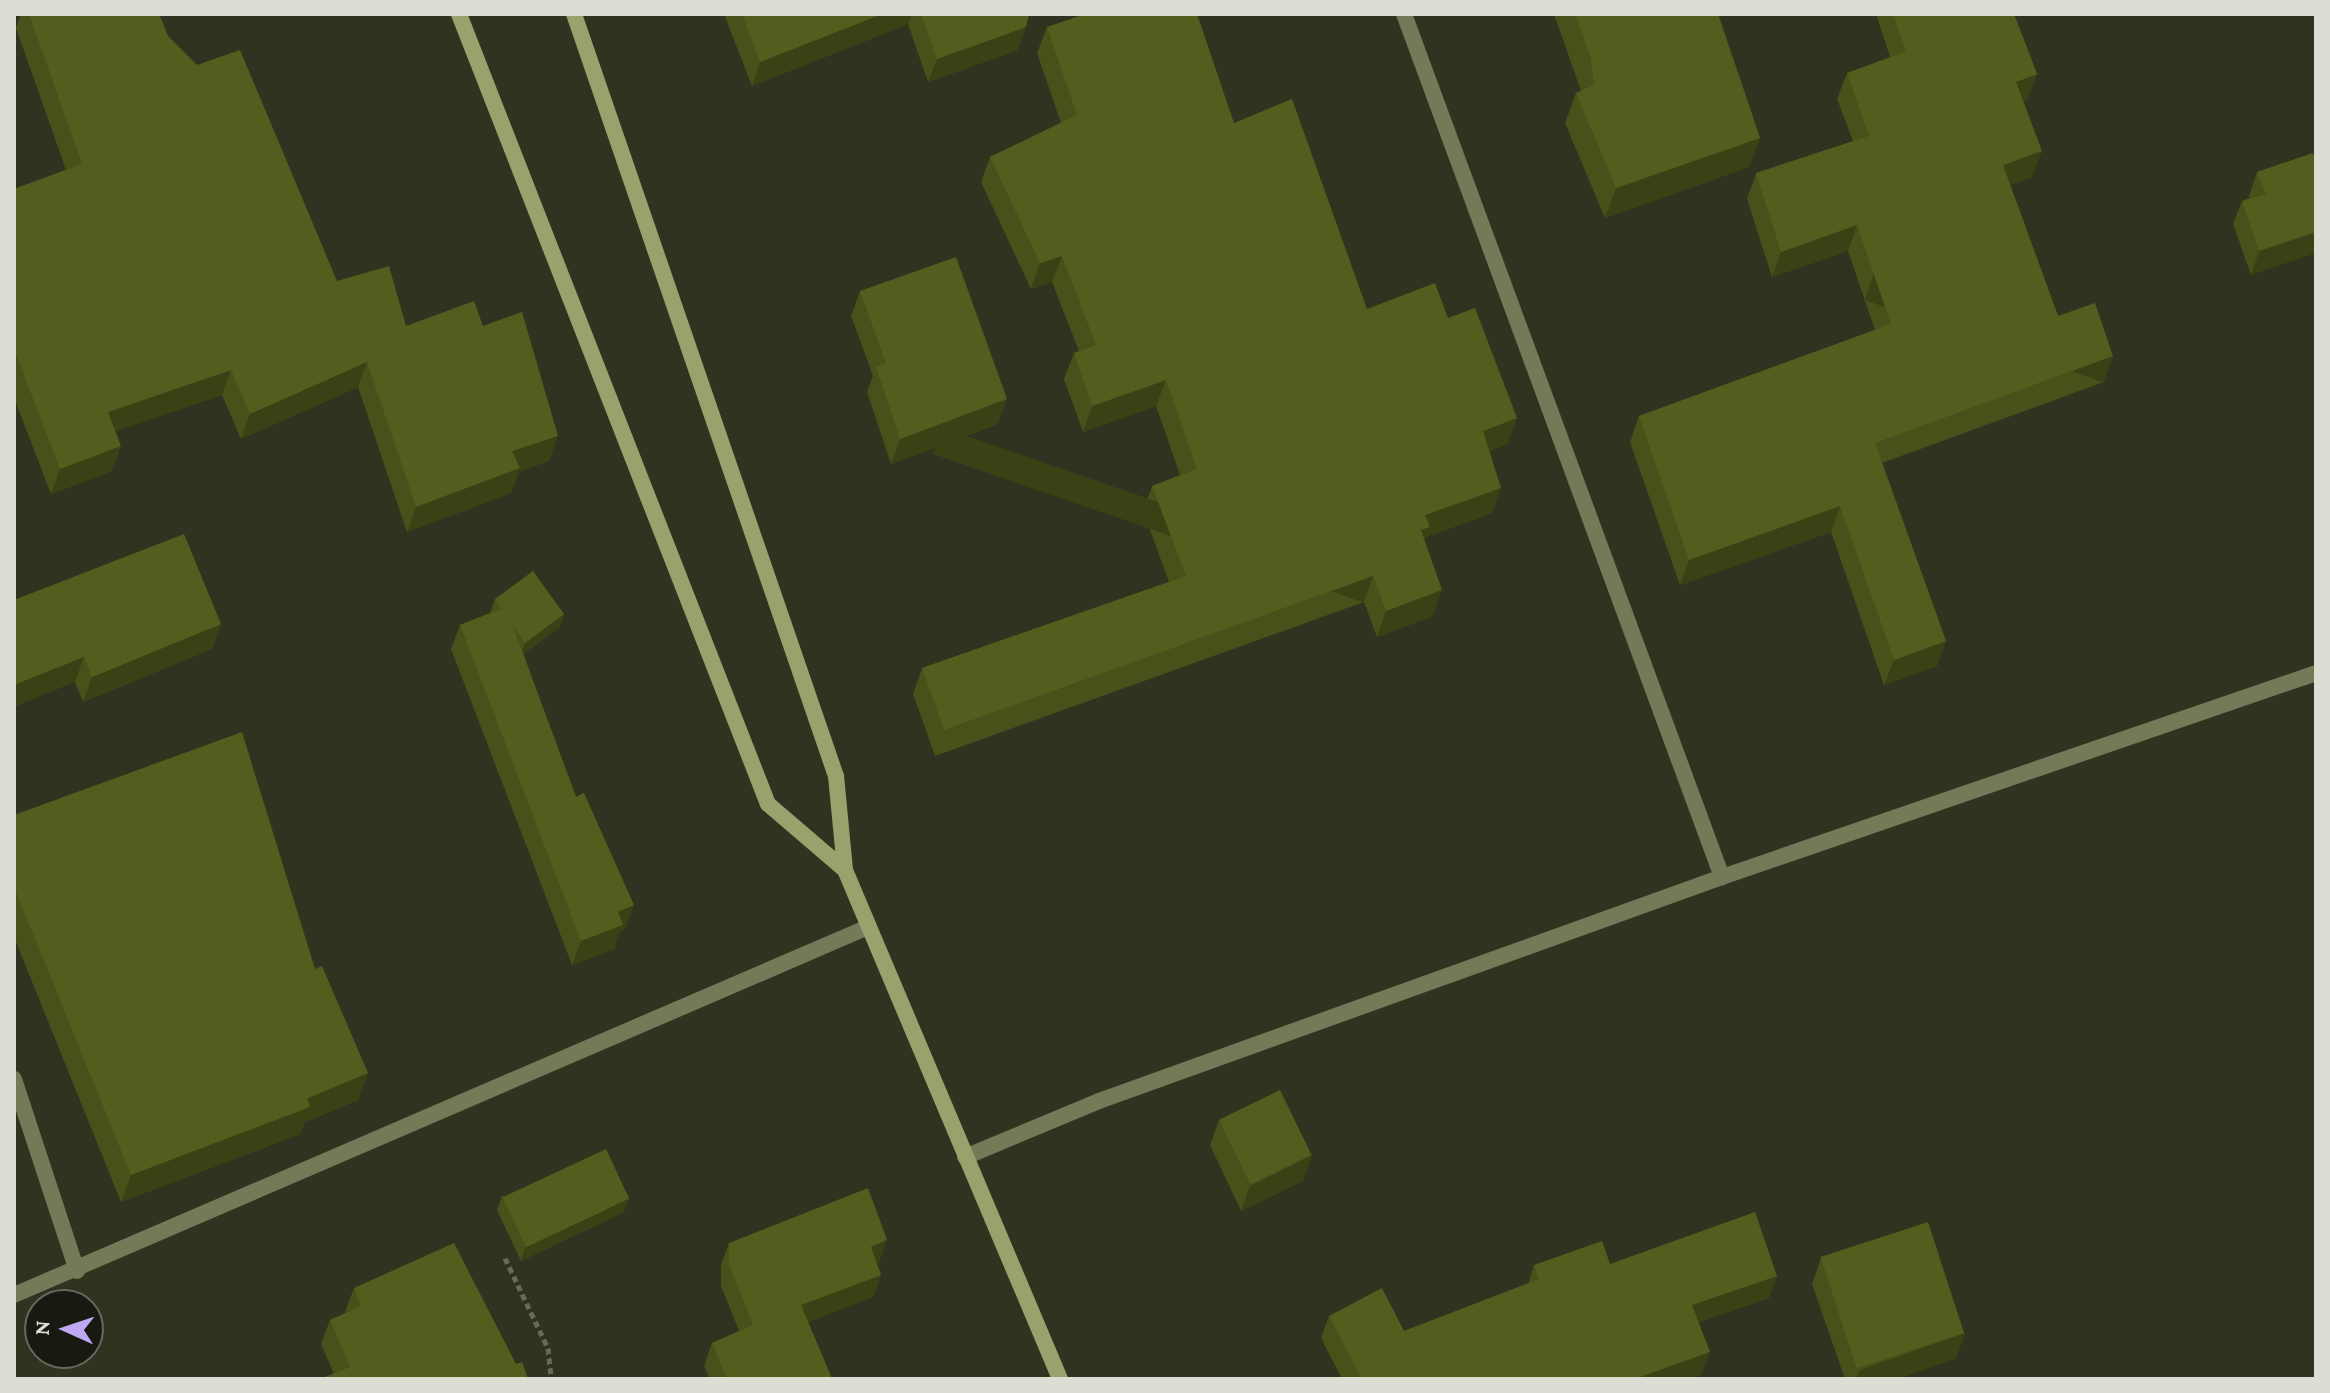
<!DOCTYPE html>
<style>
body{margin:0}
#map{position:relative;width:2330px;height:1393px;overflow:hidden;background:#2f3320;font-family:"Crimson Pro",serif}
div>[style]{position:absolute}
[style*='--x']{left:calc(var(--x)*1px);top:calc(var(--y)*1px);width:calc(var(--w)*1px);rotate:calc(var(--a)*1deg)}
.path>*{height:5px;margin-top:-2.5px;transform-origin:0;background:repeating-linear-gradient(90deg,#666a59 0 6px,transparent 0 10px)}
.street>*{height:16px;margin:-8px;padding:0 8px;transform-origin:8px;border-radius:8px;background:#727a58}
.secondary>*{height:16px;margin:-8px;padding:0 8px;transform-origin:8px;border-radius:8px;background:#97a26d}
.wall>*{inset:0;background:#47511a}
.shaded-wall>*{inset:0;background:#394215;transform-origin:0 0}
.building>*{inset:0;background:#525e1e;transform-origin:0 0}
span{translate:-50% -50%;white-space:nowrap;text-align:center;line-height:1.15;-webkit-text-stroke:7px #181a11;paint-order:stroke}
.frame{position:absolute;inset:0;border:16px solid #dbded3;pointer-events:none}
.north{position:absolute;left:24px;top:1289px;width:80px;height:80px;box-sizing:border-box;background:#181a11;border:2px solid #66685f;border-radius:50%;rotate:273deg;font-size:22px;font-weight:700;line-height:32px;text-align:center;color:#dbded3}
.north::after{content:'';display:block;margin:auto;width:28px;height:36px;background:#c0a8f3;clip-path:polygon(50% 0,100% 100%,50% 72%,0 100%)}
</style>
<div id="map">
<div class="path">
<div style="--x:505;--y:1258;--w:100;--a:64.5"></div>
<div style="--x:548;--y:1348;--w:31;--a:84"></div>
</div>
<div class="street">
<div style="--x:1404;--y:14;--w:920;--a:69.77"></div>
<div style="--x:14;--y:1079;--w:202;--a:71.8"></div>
<div style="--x:965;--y:1157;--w:145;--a:-22.7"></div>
<div style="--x:1099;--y:1101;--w:662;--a:-19.78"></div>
<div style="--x:1722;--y:877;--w:628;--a:-18.95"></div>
<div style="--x:14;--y:1295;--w:930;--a:-23.31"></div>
</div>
<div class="secondary">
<div style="--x:459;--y:14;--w:848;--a:68.64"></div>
<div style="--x:768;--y:804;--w:101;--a:40.6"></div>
<div style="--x:574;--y:14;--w:806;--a:71.03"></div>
<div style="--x:836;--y:776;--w:94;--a:84.5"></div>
<div style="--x:845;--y:870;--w:553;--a:67.1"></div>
</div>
<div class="wall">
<div style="clip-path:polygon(21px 14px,159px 14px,168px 36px,337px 281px,406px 326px,483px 326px,549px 461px,519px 471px,511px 493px,407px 532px,358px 387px,241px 439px,222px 395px,115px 431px,112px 471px,51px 494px,14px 398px,14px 189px,66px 170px,16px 28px)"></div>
<div style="clip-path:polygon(724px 14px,1029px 14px,1018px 50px,928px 82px,908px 24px,752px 86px)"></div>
<div style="clip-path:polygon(1554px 14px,1718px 14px,1760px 138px,1749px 167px,1605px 218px,1565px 123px,1576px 93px,1581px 91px)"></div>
<div style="clip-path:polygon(1876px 14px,2014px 14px,2037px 74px,2027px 100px,2023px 101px,2032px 177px,2010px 185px,2058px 316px,2104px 382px,1882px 463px,1946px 641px,1937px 666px,1884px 685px,1831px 532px,1680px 585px,1630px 442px,1639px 416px,1875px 330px,1848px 251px,1772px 277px,1747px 199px,1756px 173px,1853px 141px,1837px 99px,1847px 73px,1890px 57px)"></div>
<div style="clip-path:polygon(1047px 27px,1234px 123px,1367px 309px,1448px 318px,1517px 418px,1507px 444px,1489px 451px,1492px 513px,1426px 537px,1425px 540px,1433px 616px,1377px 637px,1364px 602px,935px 756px,913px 694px,922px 668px,1169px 582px,1143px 511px,1152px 486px,1180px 475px,1156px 406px,1083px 432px,1064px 379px,1074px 353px,1079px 351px,1052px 282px,1031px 289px,981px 182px,990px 157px,1061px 123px,1037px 53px)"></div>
<div style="clip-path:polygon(2313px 153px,2251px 275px,2233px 224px,2242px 201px,2250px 198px,2249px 196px,2257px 172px)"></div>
<div style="clip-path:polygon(860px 291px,998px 424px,891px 464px,867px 392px,873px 376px,851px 316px)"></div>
<div style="clip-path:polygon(495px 599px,564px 614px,559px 628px,523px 654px,625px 929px,620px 931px,614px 949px,572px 965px,451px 649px,460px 625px,490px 613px)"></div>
<div style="clip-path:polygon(14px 600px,221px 624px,212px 649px,83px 702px,75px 682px)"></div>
<div style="clip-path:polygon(14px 815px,368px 1073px,358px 1100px,305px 1122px,300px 1134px,121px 1202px,14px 937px)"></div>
<div style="clip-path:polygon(1219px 1120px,1312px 1155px,1303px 1181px,1241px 1211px,1210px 1145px)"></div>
<div style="clip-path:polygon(502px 1196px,624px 1212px,521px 1261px,497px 1210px)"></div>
<div style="clip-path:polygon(729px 1243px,879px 1263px,877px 1264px,881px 1275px,873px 1297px,808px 1322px,832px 1379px,710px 1379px,704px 1366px,712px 1343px,739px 1331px,721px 1286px,721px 1265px)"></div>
<div style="clip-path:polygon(1821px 1258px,1965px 1333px,1956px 1358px,1897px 1379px,1845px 1379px,1812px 1284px)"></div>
<div style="clip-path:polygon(1610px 1264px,1777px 1276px,1769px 1298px,1699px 1322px,1702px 1374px,1688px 1379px,1342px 1379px,1321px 1338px,1329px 1316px,1404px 1331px,1528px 1284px,1534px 1265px)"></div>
<div style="clip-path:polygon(354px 1288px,516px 1364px,334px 1374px,321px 1344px,330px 1320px,346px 1313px,345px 1312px)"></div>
</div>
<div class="shaded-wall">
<div style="clip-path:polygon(882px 14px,912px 14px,908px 24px,752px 86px,760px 62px)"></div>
<div style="clip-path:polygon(1026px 27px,1018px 50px,928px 82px,937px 59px)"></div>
<div style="clip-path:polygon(2037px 74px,2027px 100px,2006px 107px,2016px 82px)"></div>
<div style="clip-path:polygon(1760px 138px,1749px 167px,1605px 218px,1616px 188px)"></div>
<div style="clip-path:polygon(2042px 151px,2032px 177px,1994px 191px,2003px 165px)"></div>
<div style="clip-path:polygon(1857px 225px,1848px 251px,1772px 277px,1781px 252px)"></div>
<div style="clip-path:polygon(2316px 232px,2316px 253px,2251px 275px,2259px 251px)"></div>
<div style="clip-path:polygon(1062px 256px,1052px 282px,1031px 289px,1040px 263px)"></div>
<div style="left:2113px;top:356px;width:28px;height:253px;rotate:109deg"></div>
<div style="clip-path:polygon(367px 362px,358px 387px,241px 439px,250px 414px)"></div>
<div style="clip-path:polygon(231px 370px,222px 395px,99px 437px,108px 412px)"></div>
<div style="clip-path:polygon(1166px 380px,1156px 406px,1083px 432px,1092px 406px)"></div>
<div style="clip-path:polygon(1007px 399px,998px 424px,891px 464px,900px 439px)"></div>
<div style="clip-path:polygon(1517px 418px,1507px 444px,1473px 457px,1483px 431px)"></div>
<div style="clip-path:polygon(558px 436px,549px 461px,519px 471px,511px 493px,407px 532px,416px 507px,512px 451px)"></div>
<div style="clip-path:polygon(121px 446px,112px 471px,51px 494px,60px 469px)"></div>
<div style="clip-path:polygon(1501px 488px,1492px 513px,1426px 537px,1420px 553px,1412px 556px,1425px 515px)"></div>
<div style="clip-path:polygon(1840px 506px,1831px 532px,1680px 585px,1689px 560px)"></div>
<div style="left:1373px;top:576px;width:28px;height:456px;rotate:109deg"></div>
<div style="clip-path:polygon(1442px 590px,1433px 616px,1377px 637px,1386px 611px)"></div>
<div style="clip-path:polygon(564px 614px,559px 628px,521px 656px,525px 643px)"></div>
<div style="clip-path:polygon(221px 624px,212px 649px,83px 702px,92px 677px)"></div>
<div style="clip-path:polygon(1946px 641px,1937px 666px,1884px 685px,1894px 660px)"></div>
<div style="clip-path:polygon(84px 657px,75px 682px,14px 707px,14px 685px)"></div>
<div style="clip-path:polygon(634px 905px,625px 929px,620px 931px,614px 949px,572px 965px,581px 941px,618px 912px)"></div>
<div style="clip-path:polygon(368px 1073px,358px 1100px,305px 1122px,300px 1134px,121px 1202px,131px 1175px)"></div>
<div style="clip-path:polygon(1312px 1155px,1303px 1181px,1241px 1211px,1250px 1186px)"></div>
<div style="clip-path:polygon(629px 1199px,624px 1212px,521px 1261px,525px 1248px)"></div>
<div style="clip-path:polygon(887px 1240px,879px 1263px,863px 1269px,871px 1247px)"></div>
<div style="clip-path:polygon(881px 1275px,873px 1297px,793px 1328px,801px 1305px)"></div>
<div style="clip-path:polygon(1777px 1276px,1769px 1298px,1684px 1327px,1692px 1305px)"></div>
<div style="clip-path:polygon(1965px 1333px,1956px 1358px,1897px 1379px,1856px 1379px,1860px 1370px)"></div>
<div style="clip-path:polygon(1710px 1352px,1702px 1374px,1688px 1379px,1634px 1379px)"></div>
</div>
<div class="building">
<div style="clip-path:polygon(29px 14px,159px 14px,168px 36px,197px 65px,240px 50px,337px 281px,389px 266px,406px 326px,474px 301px,483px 326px,522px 312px,558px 436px,512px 451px,520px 468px,416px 507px,367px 362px,250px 414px,231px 370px,108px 412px,121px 446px,60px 469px,14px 349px,14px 189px,82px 164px)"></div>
<div style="clip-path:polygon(742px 14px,882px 14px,760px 62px)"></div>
<div style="clip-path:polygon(921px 14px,1029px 14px,1026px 27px,937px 59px)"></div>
<div style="clip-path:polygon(1085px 14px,1197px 14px,1234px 123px,1292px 99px,1367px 309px,1435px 283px,1448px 318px,1475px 308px,1517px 418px,1483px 431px,1501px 488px,1425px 515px,1430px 527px,1421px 530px,1442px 590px,1386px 611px,1373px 576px,944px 730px,922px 668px,1186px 576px,1152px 486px,1197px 469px,1166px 380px,1092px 406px,1074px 353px,1096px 345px,1062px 256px,1040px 263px,990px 157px,1077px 115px,1047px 27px)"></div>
<div style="clip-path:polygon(1575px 14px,1718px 14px,1760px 138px,1616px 188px,1576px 93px,1594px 85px,1591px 59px)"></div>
<div style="clip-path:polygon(1893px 14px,2014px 14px,2037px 74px,2016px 82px,2042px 151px,2003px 165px,2058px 316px,2095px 303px,2113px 356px,1875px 443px,1946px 641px,1894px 660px,1840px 506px,1689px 560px,1639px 416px,1891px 324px,1857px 225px,1781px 252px,1756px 173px,1869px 136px,1847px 73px,1906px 52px)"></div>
<div style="clip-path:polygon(2313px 153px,2316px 162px,2316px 232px,2259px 251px,2242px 201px,2266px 194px,2257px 172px)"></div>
<div style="clip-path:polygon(956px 257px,1007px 399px,900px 439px,876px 367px,886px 363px,860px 291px)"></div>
<div style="clip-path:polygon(184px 534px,221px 624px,92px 677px,84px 657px,14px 685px,14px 600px)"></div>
<div style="clip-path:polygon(533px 571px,564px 614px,525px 643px,511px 623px,506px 607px,501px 609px,495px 599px)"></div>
<div style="clip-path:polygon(506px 607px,576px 797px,584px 793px,634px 905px,618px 912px,623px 925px,581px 941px,460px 625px)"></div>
<div style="clip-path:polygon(242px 732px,315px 969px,322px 966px,368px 1073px,307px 1098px,310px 1107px,131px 1175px,14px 887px,14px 815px)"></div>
<div style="left:1280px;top:1090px;width:72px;height:68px;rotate:64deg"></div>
<div style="left:606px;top:1149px;width:55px;height:114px;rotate:65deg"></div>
<div style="clip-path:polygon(868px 1188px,887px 1240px,871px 1247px,881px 1275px,801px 1305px,832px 1379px,727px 1379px,712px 1343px,753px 1325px,729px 1264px,729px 1243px)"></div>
<div style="clip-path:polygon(1755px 1212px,1777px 1276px,1692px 1305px,1710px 1352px,1634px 1379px,1362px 1379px,1329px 1316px,1382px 1288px,1404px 1331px,1539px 1279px,1534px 1265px,1602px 1241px,1610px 1264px)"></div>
<div style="left:1928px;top:1222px;width:117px;height:113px;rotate:72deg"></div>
<div style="clip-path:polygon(454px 1243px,516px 1364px,522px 1362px,528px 1379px,320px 1379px,350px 1367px,330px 1320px,361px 1306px,354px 1288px)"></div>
</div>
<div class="frame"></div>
<div class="north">N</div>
</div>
